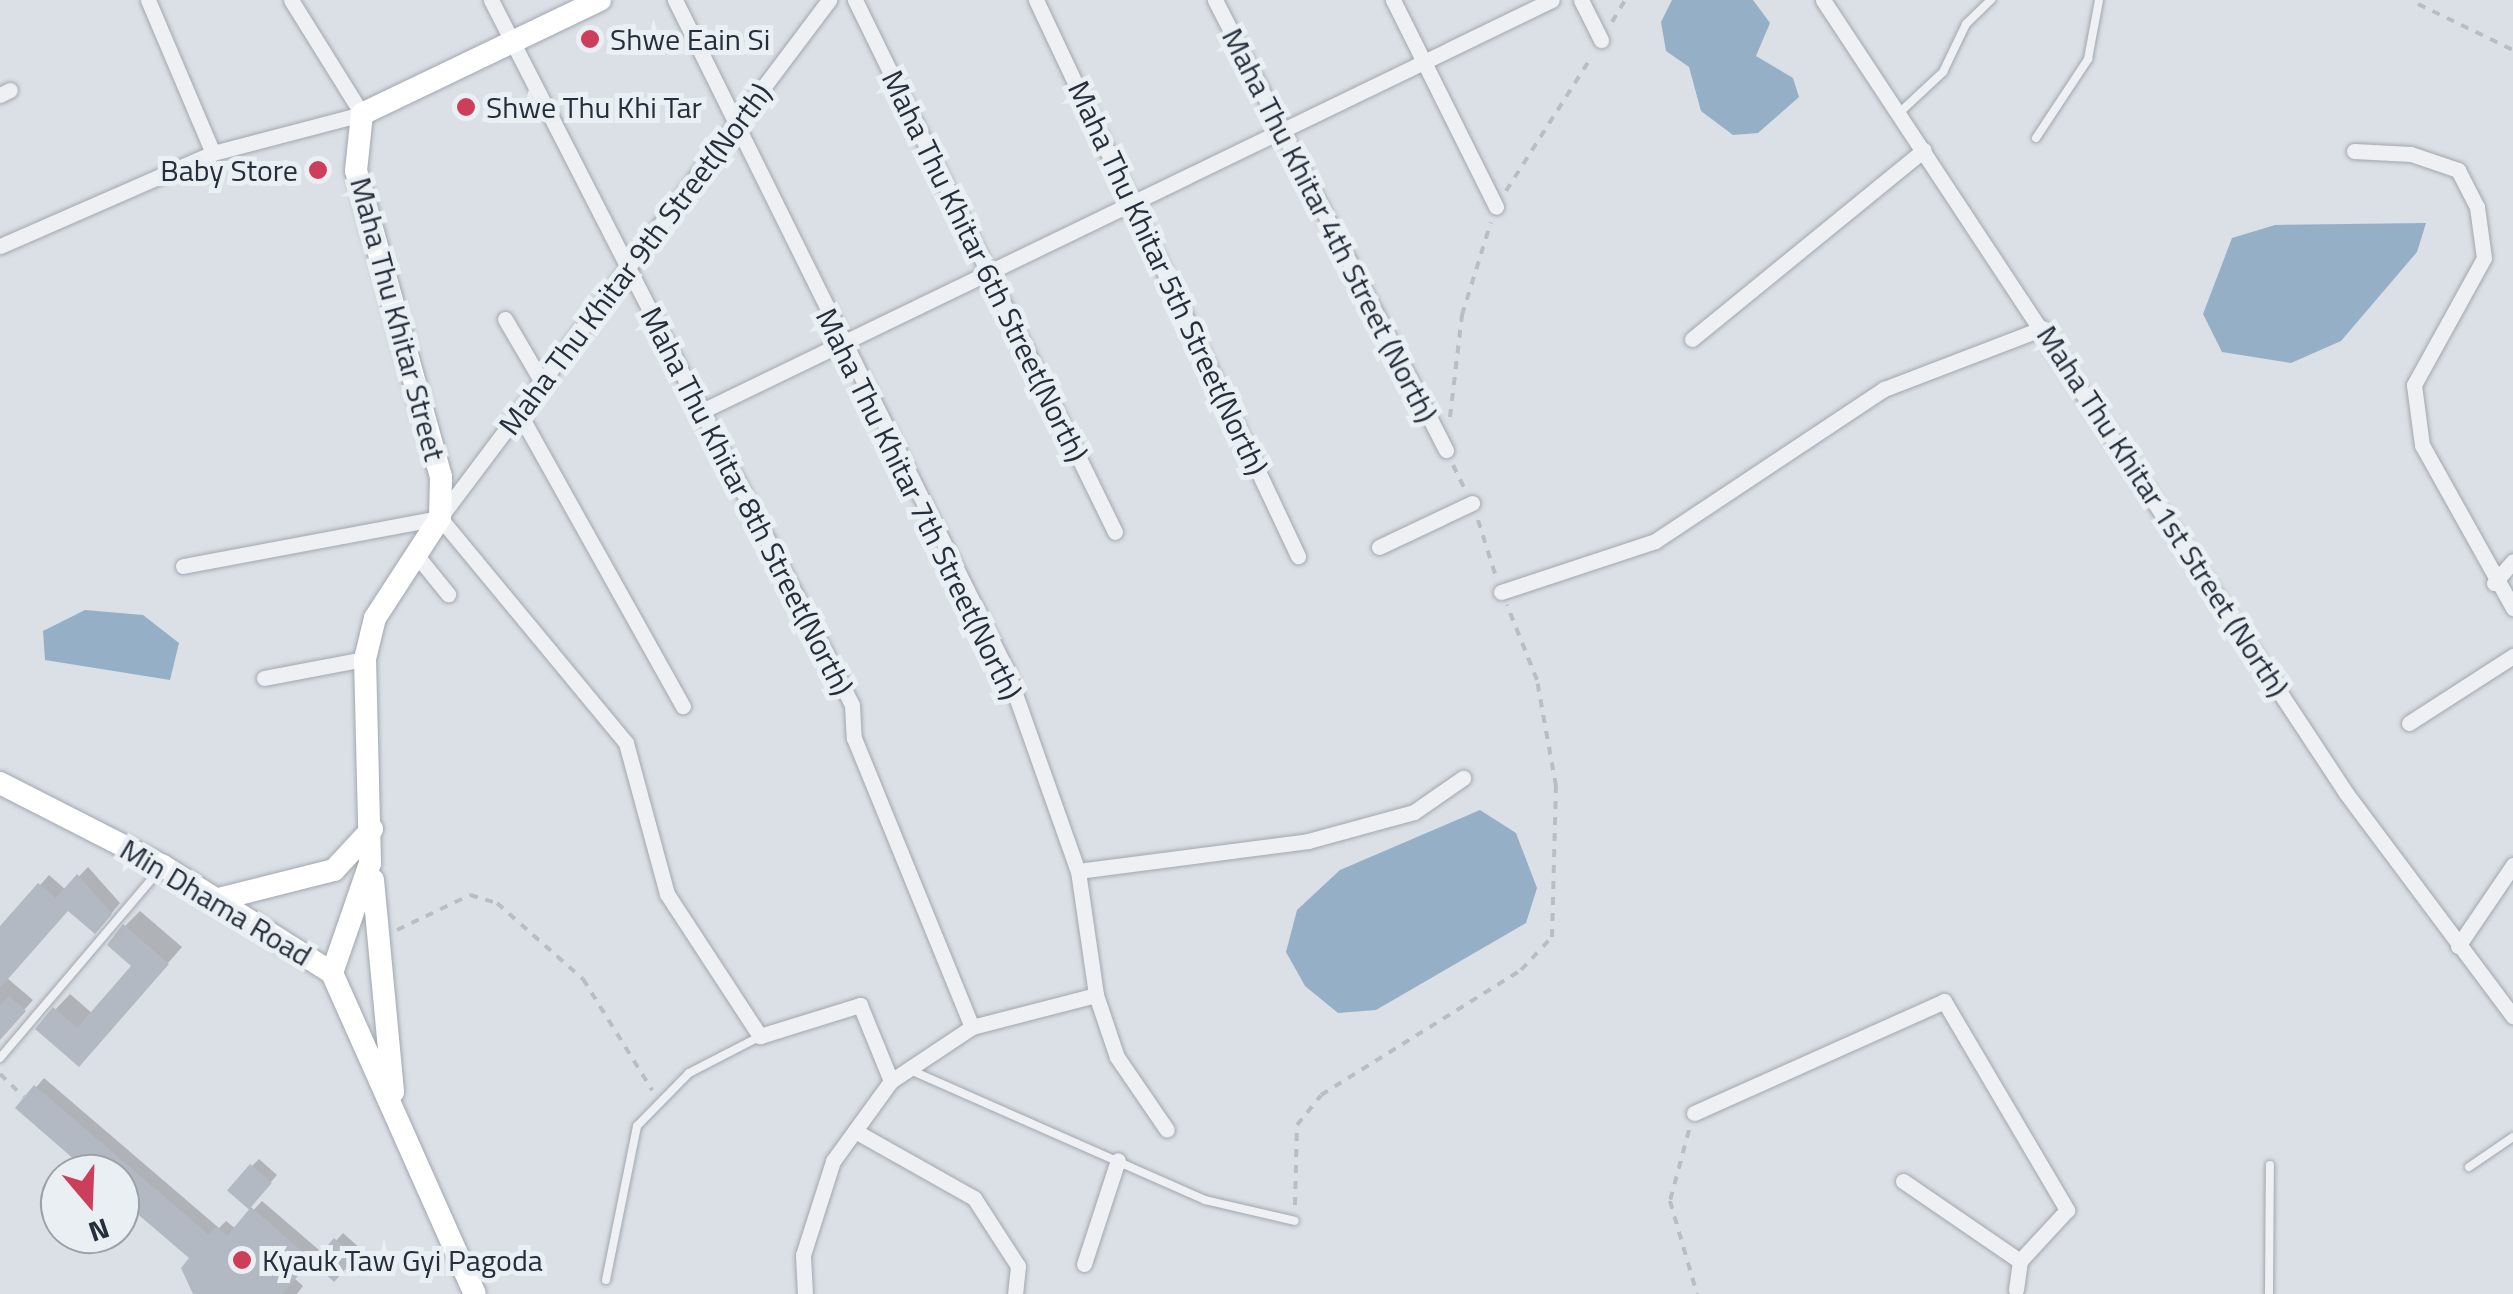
<!DOCTYPE html>
<style>
body{margin:0}
#map{position:relative;width:2513px;height:1294px;overflow:hidden;background:#dbe0e6;font-family:"Titillium Web",sans-serif}
div>[style]{position:absolute}
[style*='--x']{left:calc(var(--x)*1px);top:calc(var(--y)*1px);width:calc(var(--w)*1px);rotate:calc(var(--a)*1deg)}
.water>*{inset:0;background:#95afc6}
.shadow>*{inset:0;background:#0003}
.building>*{inset:0;background:#b3b9c2;transform-origin:0 0}
.path>*{height:4px;margin-top:-2px;transform-origin:0;background:repeating-linear-gradient(90deg,#babec4 0 8px,transparent 0 16px)}
.roads{filter:drop-shadow(0 0 2px #a1a7af) drop-shadow(0 0 2px #a1a7af)}
.lane>*{height:8px;margin:-4px;padding:0 4px;transform-origin:4px;border-radius:4px;background:#eef0f4}
.street>*{height:15px;margin:-7.5px;padding:0 7.5px;transform-origin:7.5px;border-radius:7.5px;background:#eef0f4}
.secondary>*{height:22px;margin:-11px;padding:0 11px;transform-origin:11px;border-radius:11px;background:#fff}
.dots>*{width:28px;height:28px;translate:-50% -50%;box-sizing:border-box;border:5px solid #eaeff4;border-radius:50%}
span{translate:-50% -50%;white-space:nowrap;text-align:center;line-height:1.15;-webkit-text-stroke:10px #eaeff4;paint-order:stroke}
.poi-label{font-size:30px;color:#252e3b}
.left{translate:0 -50%;text-align:left}
.right{translate:-100% -50%;text-align:right}
.street-label{font-size:30px;color:#252e3b}
.north{position:absolute;left:40px;top:1154px;width:100px;height:100px;box-sizing:border-box;background:#eaeff4;border:2px solid #9ba2aa;border-radius:50%;rotate:161deg;font-size:28px;font-weight:700;line-height:40px;text-align:center;color:#252e3b}
.north::after{content:'';display:block;margin:auto;width:35px;height:45px;background:#cd3e5a;clip-path:polygon(50% 0,100% 100%,50% 72%,0 100%)}
</style>
<div id="map">
<div class="water">
<div style="clip-path:polygon(1672px 0,1753px 0,1770px 23px,1756px 56px,1793px 78px,1799px 97px,1758px 133px,1733px 135px,1701px 111px,1689px 67px,1666px 51px,1661px 22px)"></div>
<div style="clip-path:polygon(2426px 223px,2417px 252px,2341px 341px,2291px 363px,2222px 352px,2203px 314px,2232px 238px,2275px 225px)"></div>
<div style="clip-path:polygon(85px 610px,143px 615px,179px 643px,170px 680px,45px 660px,43px 631px)"></div>
<div style="clip-path:polygon(1480px 810px,1516px 833px,1537px 888px,1526px 923px,1376px 1010px,1338px 1013px,1305px 986px,1286px 952px,1297px 910px,1340px 870px)"></div>
</div>
<div class="shadow">
<div style="clip-path:polygon(88px 867px,120px 903px,104px 922px,68px 908px,7px 978px,33px 1000px,0 1037px,0 930px,49px 875px,66px 890px)"></div>
<div style="clip-path:polygon(140px 911px,182px 947px,94px 1048px,38px 1028px,70px 994px,93px 1014px,135px 966px,125px 926px)"></div>
<div style="clip-path:polygon(44px 1078px,219px 1228px,226px 1221px,236px 1229px,262px 1201px,319px 1250px,294px 1278px,303px 1286px,297px 1294px,197px 1294px,193px 1258px,120px 1195px,120px 1174px,95px 1174px,18px 1108px)"></div>
<div style="clip-path:polygon(259px 1159px,277px 1175px,256px 1199px,252px 1166px)"></div>
<div style="clip-path:polygon(343px 1233px,361px 1249px,342px 1272px,316px 1263px)"></div>
</div>
<div class="building">
<div style="clip-path:polygon(77px 874px,112px 914px,95px 934px,68px 911px,0 988px,0 926px,38px 883px,56px 898px)"></div>
<div style="clip-path:polygon(123px 924px,169px 964px,79px 1067px,35px 1029px,53px 1007px,77px 1028px,131px 966px,107px 945px)"></div>
<div style="clip-path:polygon(9px 996px,26px 1011px,0 1040px,0 1006px)"></div>
<div style="clip-path:polygon(34px 1085px,209px 1235px,216px 1227px,227px 1236px,251px 1207px,312px 1260px,282px 1294px,193px 1294px,181px 1268px,189px 1258px,120px 1199px,120px 1174px,91px 1174px,15px 1108px)"></div>
<div style="left:250px;top:1164px;width:29px;height:35px;rotate:41deg"></div>
<div style="left:334px;top:1238px;width:29px;height:33px;rotate:41deg"></div>
</div>
<div class="path">
<div style="--x:2418;--y:4;--w:106;--a:25.8"></div>
<div style="--x:1612;--y:22;--w:26;--a:-59"></div>
<div style="--x:1506;--y:191;--w:160;--a:-57.5"></div>
<div style="--x:1450;--y:417;--w:103;--a:-83.3"></div>
<div style="--x:1462;--y:315;--w:97;--a:-72.7"></div>
<div style="--x:1453;--y:465;--w:25;--a:64"></div>
<div style="--x:1478;--y:520;--w:60;--a:72.5"></div>
<div style="--x:397;--y:930;--w:81;--a:-25.6"></div>
<div style="--x:470;--y:895;--w:28;--a:17"></div>
<div style="--x:497;--y:903;--w:115;--a:41.5"></div>
<div style="--x:583;--y:979;--w:131;--a:58.1"></div>
<div style="--x:0;--y:1074;--w:33;--a:44"></div>
<div style="--x:1689;--y:1130;--w:73;--a:105"></div>
<div style="--x:1670;--y:1201;--w:97;--a:73.8"></div>
<div style="--x:1295;--y:1205;--w:80;--a:-88.6"></div>
<div style="--x:1297;--y:1125;--w:38;--a:-51"></div>
<div style="--x:1321;--y:1095;--w:236;--a:-32"></div>
<div style="--x:1521;--y:970;--w:45;--a:-46.8"></div>
<div style="--x:1552;--y:937;--w:151;--a:-88.5"></div>
<div style="--x:1556;--y:786;--w:108;--a:-100.2"></div>
<div style="--x:1537;--y:680;--w:81;--a:-111.8"></div>
</div>
<div class="roads">
<div class="lane">
<div style="--x:1898;--y:114;--w:62;--a:-43"></div>
<div style="--x:1943;--y:72;--w:53;--a:-64.4"></div>
<div style="--x:1966;--y:24;--w:35;--a:-44"></div>
<div style="--x:2036;--y:138;--w:95;--a:-56.6"></div>
<div style="--x:2088;--y:59;--w:60;--a:-79.4"></div>
<div style="--x:0;--y:1058;--w:250;--a:-49.7"></div>
<div style="--x:908;--y:1069;--w:325;--a:23.8"></div>
<div style="--x:1205;--y:1200;--w:92;--a:13.1"></div>
<div style="--x:2469;--y:1167;--w:53;--a:-34.3"></div>
<div style="--x:606;--y:1280;--w:157;--a:-78.6"></div>
<div style="--x:637;--y:1126;--w:74;--a:-45.5"></div>
<div style="--x:689;--y:1073;--w:79;--a:-27.2"></div>
<div style="--x:2269;--y:1294;--w:129;--a:-89.6"></div>
</div>
<div class="street">
<div style="--x:148;--y:0;--w:166;--a:67"></div>
<div style="--x:491;--y:0;--w:792;--a:62.88"></div>
<div style="--x:852;--y:705;--w:33;--a:87"></div>
<div style="--x:854;--y:738;--w:312;--a:67.8"></div>
<div style="--x:675;--y:0;--w:749;--a:63.67"></div>
<div style="--x:1007;--y:671;--w:212;--a:70.5"></div>
<div style="--x:1078;--y:871;--w:125;--a:81.7"></div>
<div style="--x:1096;--y:995;--w:65;--a:71.3"></div>
<div style="--x:1117;--y:1057;--w:88;--a:55.6"></div>
<div style="--x:855;--y:0;--w:592;--a:63.95"></div>
<div style="--x:1036;--y:0;--w:615;--a:64.77"></div>
<div style="--x:1215;--y:0;--w:506;--a:62.83"></div>
<div style="--x:1393;--y:0;--w:231;--a:63.5"></div>
<div style="--x:1581;--y:0;--w:45;--a:63.4"></div>
<div style="--x:1823;--y:0;--w:950;--a:56.59"></div>
<div style="--x:2346;--y:793;--w:279;--a:53.2"></div>
<div style="--x:0;--y:95;--w:11;--a:-27"></div>
<div style="--x:2354;--y:151;--w:57;--a:3"></div>
<div style="--x:2411;--y:154;--w:50;--a:18.8"></div>
<div style="--x:2458;--y:170;--w:42;--a:62.8"></div>
<div style="--x:2477;--y:207;--w:51;--a:82.2"></div>
<div style="--x:2484;--y:258;--w:145;--a:118.9"></div>
<div style="--x:2414;--y:385;--w:61;--a:82.4"></div>
<div style="--x:2422;--y:445;--w:187;--a:60.8"></div>
<div style="--x:0;--y:246;--w:232;--a:-23.6"></div>
<div style="--x:213;--y:153;--w:154;--a:-14.7"></div>
<div style="--x:362;--y:114;--w:134;--a:-121.9"></div>
<div style="--x:505;--y:319;--w:73;--a:59.6"></div>
<div style="--x:1692;--y:339;--w:299;--a:-39.2"></div>
<div style="--x:700;--y:412;--w:946;--a:-25.81"></div>
<div style="--x:519;--y:413;--w:336;--a:60.8"></div>
<div style="--x:441;--y:516;--w:646;--a:-53.06"></div>
<div style="--x:440;--y:518;--w:292;--a:50.4"></div>
<div style="--x:626;--y:743;--w:156;--a:74.8"></div>
<div style="--x:667;--y:894;--w:170;--a:56.8"></div>
<div style="--x:760;--y:1036;--w:105;--a:-17.2"></div>
<div style="--x:860;--y:1005;--w:82;--a:67.8"></div>
<div style="--x:1379;--y:547;--w:103;--a:-25.3"></div>
<div style="--x:418;--y:557;--w:48;--a:51"></div>
<div style="--x:183;--y:566;--w:261;--a:-10.6"></div>
<div style="--x:2494;--y:583;--w:29;--a:-49"></div>
<div style="--x:1501;--y:592;--w:162;--a:-18.3"></div>
<div style="--x:1655;--y:541;--w:275;--a:-33.6"></div>
<div style="--x:1884;--y:389;--w:170;--a:-21"></div>
<div style="--x:264;--y:678;--w:103;--a:-10.7"></div>
<div style="--x:2409;--y:723;--w:124;--a:-32.8"></div>
<div style="--x:1078;--y:871;--w:232;--a:-7.4"></div>
<div style="--x:1308;--y:841;--w:110;--a:-15.3"></div>
<div style="--x:1414;--y:812;--w:60;--a:-34.8"></div>
<div style="--x:2458;--y:946;--w:98;--a:-55.8"></div>
<div style="--x:1694;--y:1113;--w:274;--a:-24.1"></div>
<div style="--x:1944;--y:1001;--w:243;--a:59.5"></div>
<div style="--x:2067;--y:1210;--w:69;--a:132.7"></div>
<div style="--x:2020;--y:1261;--w:29;--a:98"></div>
<div style="--x:855;--y:1131;--w:137;--a:29.4"></div>
<div style="--x:974;--y:1198;--w:81;--a:57.1"></div>
<div style="--x:1018;--y:1266;--w:28;--a:96"></div>
<div style="--x:1903;--y:1181;--w:142;--a:34.4"></div>
<div style="--x:1084;--y:1264;--w:109;--a:-71.9"></div>
<div style="--x:805;--y:1294;--w:39;--a:-93"></div>
<div style="--x:803;--y:1255;--w:99;--a:-72.3"></div>
<div style="--x:833;--y:1161;--w:99;--a:-54.1"></div>
<div style="--x:891;--y:1081;--w:97;--a:-33.7"></div>
<div style="--x:972;--y:1027;--w:128;--a:-14.5"></div>
</div>
<div class="secondary">
<div style="--x:0;--y:783;--w:183;--a:27"></div>
<div style="--x:163;--y:866;--w:200;--a:32.3"></div>
<div style="--x:332;--y:973;--w:351;--a:66"></div>
<div style="--x:373;--y:880;--w:213;--a:84.6"></div>
<div style="--x:219;--y:899;--w:119;--a:-14.2"></div>
<div style="--x:334;--y:870;--w:56;--a:-47.2"></div>
<div style="--x:332;--y:973;--w:116;--a:-70.9"></div>
<div style="--x:370;--y:863;--w:204;--a:-91.4"></div>
<div style="--x:365;--y:659;--w:42;--a:-76.3"></div>
<div style="--x:375;--y:618;--w:119;--a:-57"></div>
<div style="--x:440;--y:518;--w:41;--a:-88.6"></div>
<div style="--x:441;--y:477;--w:318;--a:-105.5"></div>
<div style="--x:356;--y:171;--w:57;--a:-84"></div>
<div style="--x:362;--y:114;--w:264;--a:-25.6"></div>
</div>
</div>
<div class="dots">
<div style="left:590px;top:39px;background:#cd3e5a"></div>
<div style="left:466px;top:107px;background:#cd3e5a"></div>
<div style="left:318px;top:170px;background:#cd3e5a"></div>
<div style="left:242px;top:1260px;background:#cd3e5a"></div>
</div>
<div class="poi-label">
<span class="left" style="left:610px;top:39px">Shwe Eain Si</span>
<span class="left" style="left:486px;top:107px">Shwe Thu Khi Tar</span>
<span class="right" style="left:298px;top:170px">Baby Store</span>
<span class="left" style="left:262px;top:1260px">Kyauk Taw Gyi Pagoda</span>
</div>
<div class="street-label">
<span style="left:1330px;top:225px;rotate:63deg">Maha Thu Khitar 4th Street (North)</span>
<span style="left:635px;top:259px;rotate:-53deg">Maha Thu Khitar 9th Street(North)</span>
<span style="left:985px;top:266px;rotate:64deg">Maha Thu Khitar 6th Street(North)</span>
<span style="left:1168px;top:278px;rotate:65deg">Maha Thu Khitar 5th Street(North)</span>
<span style="left:398px;top:319px;rotate:75deg">Maha Thu Khitar Street</span>
<span style="left:747px;top:501px;rotate:63deg">Maha Thu Khitar 8th Street(North)</span>
<span style="left:919px;top:504px;rotate:64deg">Maha Thu Khitar 7th Street(North)</span>
<span style="left:2163px;top:511px;rotate:57deg">Maha Thu Khitar 1st Street (North)</span>
<span style="left:216px;top:902px;rotate:31deg">Min Dhama Road</span>
</div>
<div class="north">N</div>
</div>
